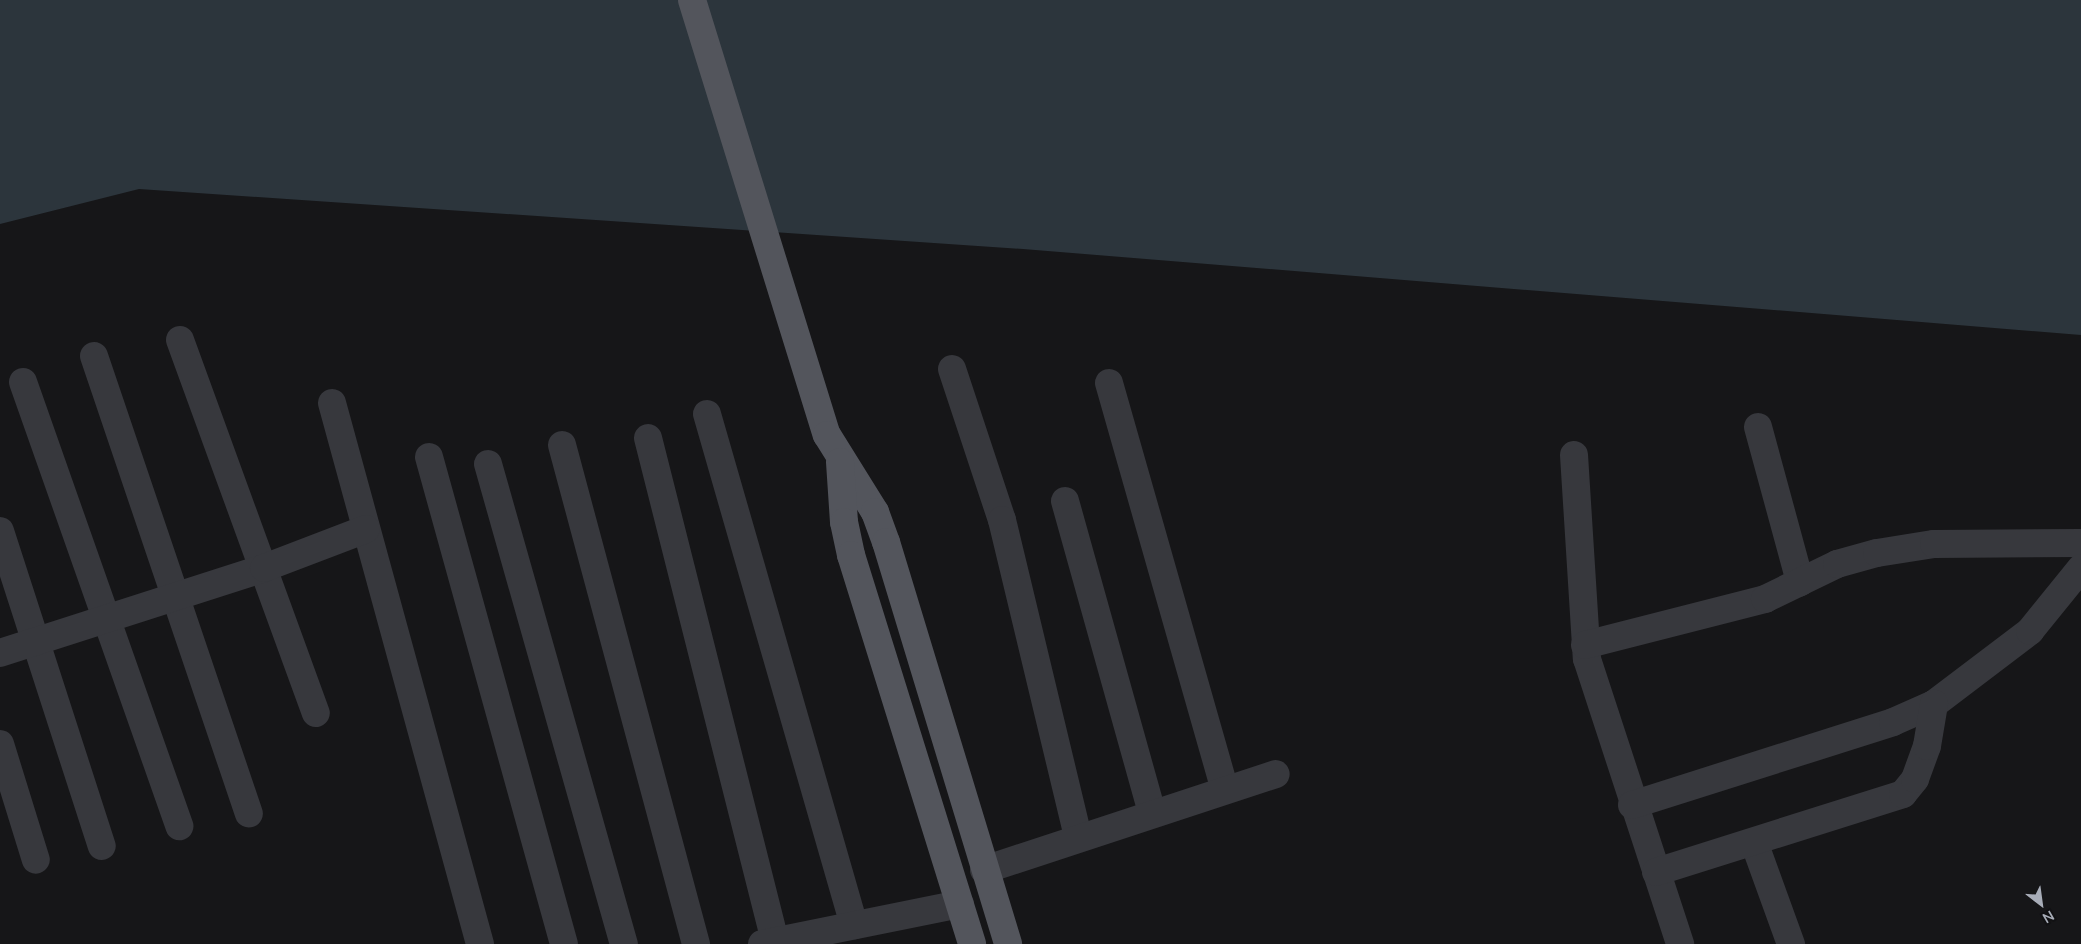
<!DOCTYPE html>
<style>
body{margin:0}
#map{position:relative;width:2081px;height:944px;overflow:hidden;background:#161618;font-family:Mulish,sans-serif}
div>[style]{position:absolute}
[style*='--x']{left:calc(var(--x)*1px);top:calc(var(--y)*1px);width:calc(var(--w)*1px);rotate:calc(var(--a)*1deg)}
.water>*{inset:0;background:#2c353c}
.minor>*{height:28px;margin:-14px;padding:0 14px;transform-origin:14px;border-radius:14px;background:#37383d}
.major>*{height:28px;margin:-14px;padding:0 14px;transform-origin:14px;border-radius:14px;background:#53555c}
span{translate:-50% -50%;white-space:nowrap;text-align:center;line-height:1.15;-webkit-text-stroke:4px #111113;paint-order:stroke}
.north{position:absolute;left:2016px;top:879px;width:50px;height:50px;-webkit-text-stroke:4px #111113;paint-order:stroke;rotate:150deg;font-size:14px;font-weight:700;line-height:20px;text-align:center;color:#a8adb8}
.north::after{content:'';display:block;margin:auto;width:18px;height:22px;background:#a8adb8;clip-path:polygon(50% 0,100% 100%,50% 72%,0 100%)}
</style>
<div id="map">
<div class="water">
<div style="clip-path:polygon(0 0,2081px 0,2081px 335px,1023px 249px,139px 189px,0 224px)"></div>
</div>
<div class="minor">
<div style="--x:180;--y:340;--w:397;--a:70"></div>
<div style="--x:94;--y:356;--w:483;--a:71.3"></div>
<div style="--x:952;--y:369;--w:159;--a:71.7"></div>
<div style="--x:1002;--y:520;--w:326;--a:76.5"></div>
<div style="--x:23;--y:382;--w:471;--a:70.6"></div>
<div style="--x:1109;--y:383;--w:423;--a:74.1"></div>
<div style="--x:332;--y:403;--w:561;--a:74.7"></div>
<div style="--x:707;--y:414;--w:532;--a:73.95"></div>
<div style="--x:1758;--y:427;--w:161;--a:74.8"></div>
<div style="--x:648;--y:438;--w:519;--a:75.83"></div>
<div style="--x:562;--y:445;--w:517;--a:74.97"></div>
<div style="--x:1574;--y:455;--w:204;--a:86.4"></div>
<div style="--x:1587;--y:659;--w:300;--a:71.9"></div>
<div style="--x:429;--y:457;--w:505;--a:74.51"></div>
<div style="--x:488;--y:464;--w:499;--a:74.2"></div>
<div style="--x:1065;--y:501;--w:324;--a:74.4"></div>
<div style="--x:0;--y:531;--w:331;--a:72.1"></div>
<div style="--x:1585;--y:645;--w:186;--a:-14.3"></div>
<div style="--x:1765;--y:599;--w:80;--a:-25.9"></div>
<div style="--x:1837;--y:564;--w:41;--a:-15.4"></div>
<div style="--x:1877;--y:553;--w:58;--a:-9"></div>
<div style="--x:1934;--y:544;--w:147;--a:-0.4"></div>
<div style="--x:0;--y:653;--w:277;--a:-17.8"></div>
<div style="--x:264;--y:568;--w:109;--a:-20.9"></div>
<div style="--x:0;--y:744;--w:121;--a:72.8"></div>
<div style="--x:1632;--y:805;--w:274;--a:-17.6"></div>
<div style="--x:1893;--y:722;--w:45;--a:-23.7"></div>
<div style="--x:1934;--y:704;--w:121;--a:-37.2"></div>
<div style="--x:2030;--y:631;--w:81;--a:-51"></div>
<div style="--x:1754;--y:842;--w:109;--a:70.1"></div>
<div style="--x:984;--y:870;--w:307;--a:-18.2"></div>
<div style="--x:1656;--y:872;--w:259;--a:-17.5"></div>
<div style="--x:1903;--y:794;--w:19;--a:-51"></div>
<div style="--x:1915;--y:779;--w:35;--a:-70"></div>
<div style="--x:1927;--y:746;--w:43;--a:-80.5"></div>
<div style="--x:762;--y:944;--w:202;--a:-11.4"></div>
</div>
<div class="major">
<div style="--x:692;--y:0;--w:455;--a:72.8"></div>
<div style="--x:827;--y:435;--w:91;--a:58.1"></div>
<div style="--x:875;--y:512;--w:32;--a:70"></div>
<div style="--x:886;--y:542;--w:420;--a:73.1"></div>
<div style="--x:840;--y:462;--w:60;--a:86.2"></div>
<div style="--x:844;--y:522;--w:34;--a:78"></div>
<div style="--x:851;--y:555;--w:407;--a:72.7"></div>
</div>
<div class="north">N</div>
</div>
